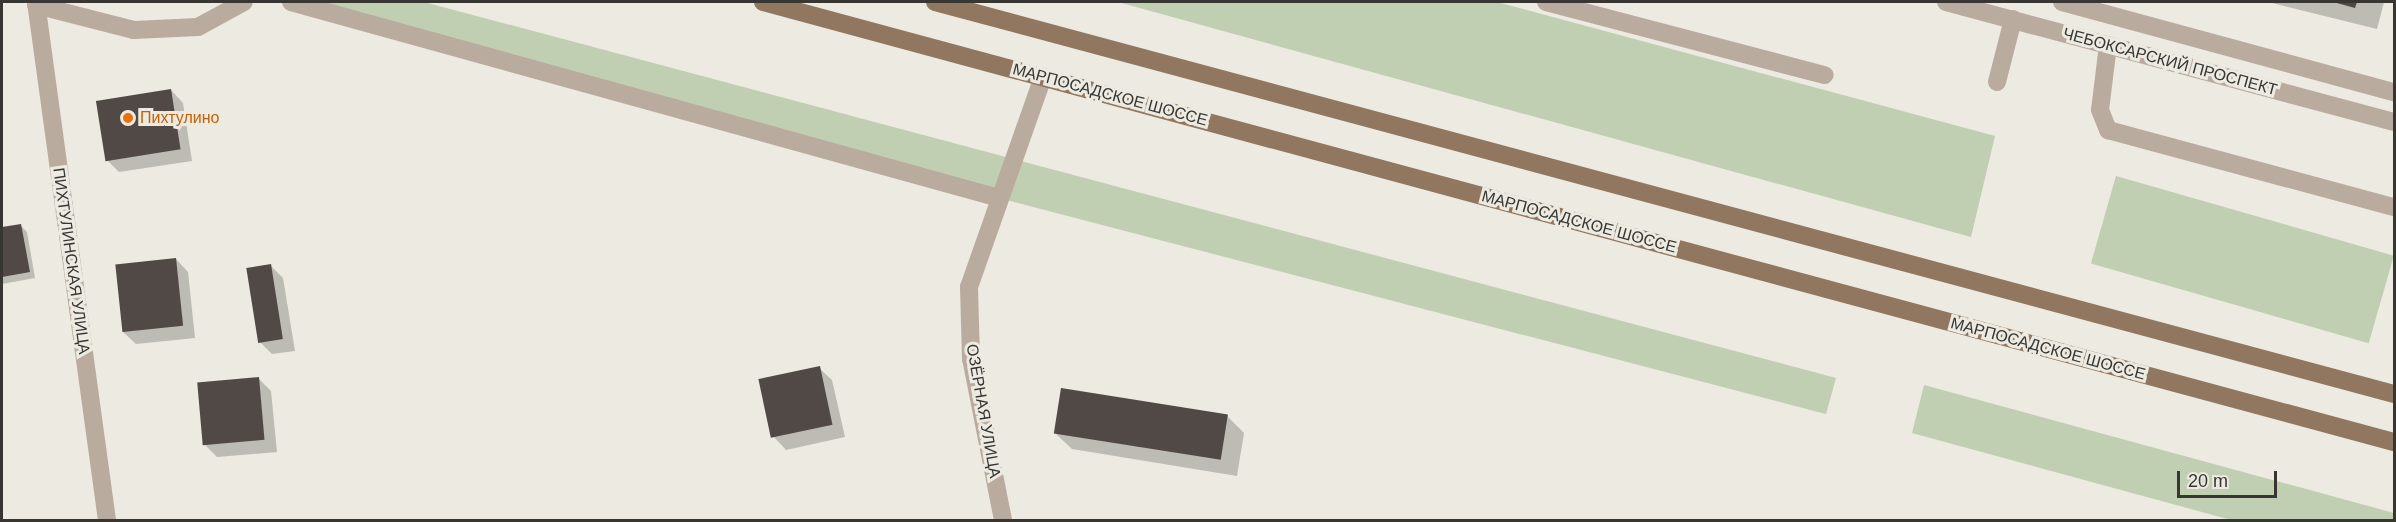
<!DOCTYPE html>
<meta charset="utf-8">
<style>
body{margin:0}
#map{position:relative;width:2396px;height:522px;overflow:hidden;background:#eceae1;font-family:Arial,sans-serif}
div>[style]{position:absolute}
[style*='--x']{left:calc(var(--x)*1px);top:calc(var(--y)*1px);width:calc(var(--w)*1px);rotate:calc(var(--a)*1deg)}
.green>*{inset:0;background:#c0ceb1;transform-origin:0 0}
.shadow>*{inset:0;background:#0003}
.building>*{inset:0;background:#514946;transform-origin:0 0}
.service>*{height:18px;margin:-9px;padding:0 9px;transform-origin:9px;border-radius:9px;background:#baab9f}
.minor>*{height:18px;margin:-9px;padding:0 9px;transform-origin:9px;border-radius:9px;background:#baab9f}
.tertiary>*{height:18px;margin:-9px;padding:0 9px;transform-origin:9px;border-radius:9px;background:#baab9f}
.primary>*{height:18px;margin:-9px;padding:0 9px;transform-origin:9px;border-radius:9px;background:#917760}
.dots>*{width:16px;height:16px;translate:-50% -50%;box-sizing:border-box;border:3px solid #eceae1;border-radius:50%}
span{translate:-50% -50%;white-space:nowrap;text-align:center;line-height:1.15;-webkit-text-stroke:6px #eceae1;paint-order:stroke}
.street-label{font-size:16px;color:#373633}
.food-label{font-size:16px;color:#c56008}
.left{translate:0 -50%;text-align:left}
.frame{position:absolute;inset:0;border:3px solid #373633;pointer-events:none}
.scale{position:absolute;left:2177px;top:471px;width:100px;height:27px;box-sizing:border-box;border:3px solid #373633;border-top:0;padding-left:8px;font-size:18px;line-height:21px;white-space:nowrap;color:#373633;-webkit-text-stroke:4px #eceae1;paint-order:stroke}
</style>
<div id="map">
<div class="green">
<div style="clip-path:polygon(291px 2px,424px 2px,1836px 378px,1826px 414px,999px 198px)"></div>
<div style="clip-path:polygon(1118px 2px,1497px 2px,1995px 136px,1971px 237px)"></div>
<div style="left:2116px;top:176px;width:289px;height:91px;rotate:16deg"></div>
<div style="clip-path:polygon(1924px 385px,2394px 513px,2394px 520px,2231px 520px,1912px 433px)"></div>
</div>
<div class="shadow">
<div style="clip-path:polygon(2268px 2px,2384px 2px,2377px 29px)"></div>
<div style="clip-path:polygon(171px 90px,183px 103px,192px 161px,119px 172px,106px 159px)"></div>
<div style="clip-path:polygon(20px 225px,27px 232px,35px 278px,2px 284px,2px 229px)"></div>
<div style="clip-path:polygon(176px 259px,188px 272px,195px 338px,136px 344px,123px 332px)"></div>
<div style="clip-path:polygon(270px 265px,283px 278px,295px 351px,272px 354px,260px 342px)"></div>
<div style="clip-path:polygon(819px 368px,832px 380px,845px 437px,786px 450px,774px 437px)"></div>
<div style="clip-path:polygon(258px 378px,271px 391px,277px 452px,217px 457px,205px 445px)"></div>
<div style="clip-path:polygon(1227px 416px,1244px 433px,1237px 476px,1072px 449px,1055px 433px)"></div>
</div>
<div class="building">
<div style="clip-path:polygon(2333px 2px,2357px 2px,2355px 8px)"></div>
<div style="left:171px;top:89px;width:61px;height:76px;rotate:81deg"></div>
<div style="clip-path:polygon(21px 224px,30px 272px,2px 277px,2px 227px)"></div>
<div style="left:176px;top:258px;width:68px;height:61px;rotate:84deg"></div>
<div style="left:271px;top:264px;width:76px;height:25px;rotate:81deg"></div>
<div style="left:820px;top:366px;width:60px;height:63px;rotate:78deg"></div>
<div style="left:259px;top:377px;width:63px;height:62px;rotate:85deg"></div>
<div style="left:1061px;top:388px;width:169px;height:46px;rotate:9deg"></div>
</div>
<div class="service">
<div style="--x:1546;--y:2;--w:288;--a:14.7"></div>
<div style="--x:2108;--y:45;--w:65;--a:97"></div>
<div style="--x:2100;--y:110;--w:22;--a:68"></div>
<div style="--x:2108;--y:130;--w:296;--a:15.1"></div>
<div style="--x:1997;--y:82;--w:65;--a:-75.7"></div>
</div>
<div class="minor">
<div style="--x:36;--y:2;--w:523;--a:82.2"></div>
<div style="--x:291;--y:2;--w:735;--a:15.47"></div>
<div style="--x:36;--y:5;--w:101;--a:14.3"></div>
<div style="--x:134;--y:30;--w:64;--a:-2.7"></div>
<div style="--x:198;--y:27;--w:52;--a:-28.5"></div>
<div style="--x:1003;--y:520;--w:164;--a:-101.2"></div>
<div style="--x:971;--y:359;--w:72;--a:-91.6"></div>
<div style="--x:969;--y:287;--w:223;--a:-70.6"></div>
</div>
<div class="tertiary">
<div style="--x:1946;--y:2;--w:464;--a:15"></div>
<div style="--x:2062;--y:2;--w:344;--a:15.2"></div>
</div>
<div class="primary">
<div style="--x:763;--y:2;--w:1689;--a:15.1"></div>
<div style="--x:935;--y:2;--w:1511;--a:15.04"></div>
</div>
<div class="dots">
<div style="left:128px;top:118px;background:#e8710a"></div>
</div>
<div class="street-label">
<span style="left:2170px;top:62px;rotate:15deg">ЧЕБОКСАРСКИЙ ПРОСПЕКТ</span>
<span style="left:1110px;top:95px;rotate:15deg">МАРПОСАДСКОЕ ШОССЕ</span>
<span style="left:1579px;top:222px;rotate:15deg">МАРПОСАДСКОЕ ШОССЕ</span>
<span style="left:71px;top:261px;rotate:82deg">ПИХТУЛИНСКАЯ УЛИЦА</span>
<span style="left:2048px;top:349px;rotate:15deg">МАРПОСАДСКОЕ ШОССЕ</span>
<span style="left:983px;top:411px;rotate:80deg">ОЗЁРНАЯ УЛИЦА</span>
</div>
<div class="food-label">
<span class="left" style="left:140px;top:118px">Пихтулино</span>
</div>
<div class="frame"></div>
<div class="scale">20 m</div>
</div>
